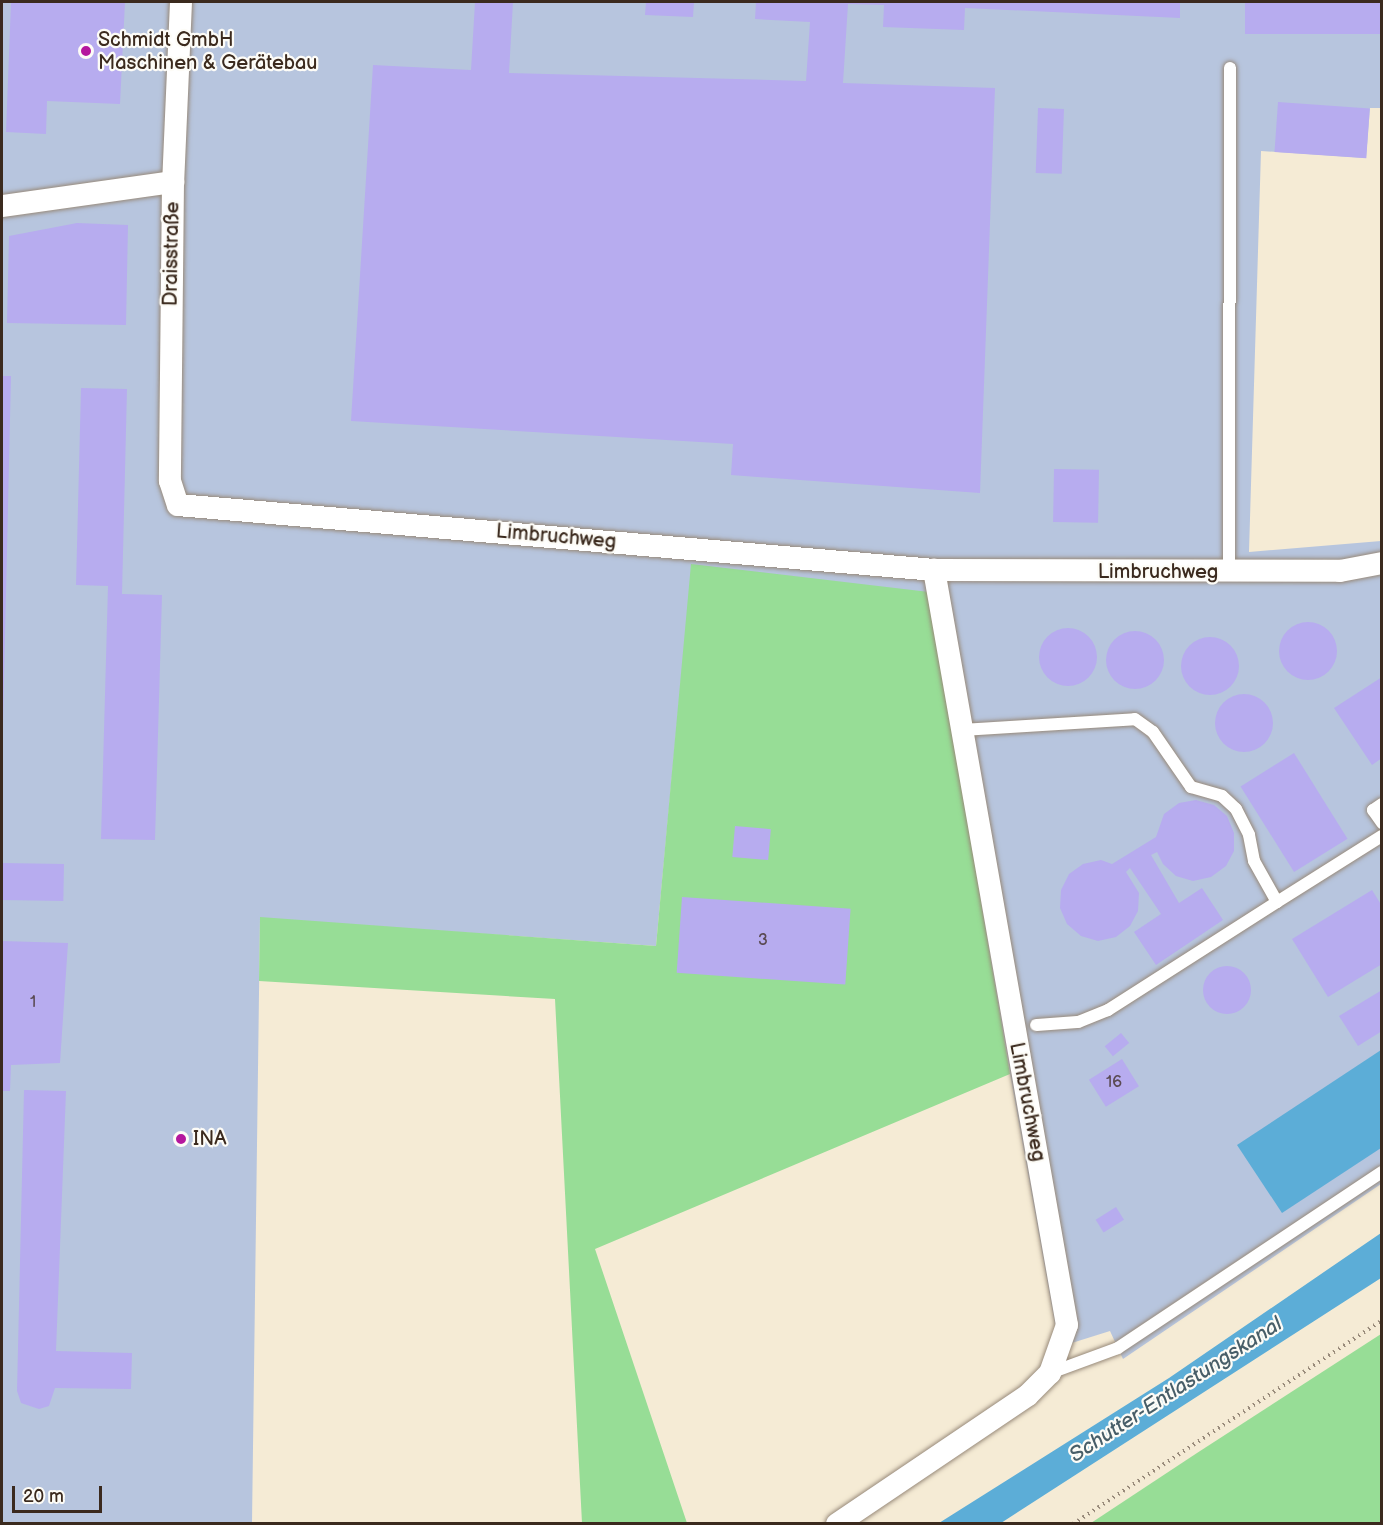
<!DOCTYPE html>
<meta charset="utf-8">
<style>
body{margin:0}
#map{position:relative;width:1383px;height:1525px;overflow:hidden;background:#f5ebd5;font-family:"Balsamiq Sans",sans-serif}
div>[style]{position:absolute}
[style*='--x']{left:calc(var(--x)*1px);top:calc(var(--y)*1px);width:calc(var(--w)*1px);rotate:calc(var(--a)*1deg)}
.industrial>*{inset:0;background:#b7c5de}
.green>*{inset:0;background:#97dd96}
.water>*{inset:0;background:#5cadd7}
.building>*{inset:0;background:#b7acef;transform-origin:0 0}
.round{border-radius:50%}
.path>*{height:4px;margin-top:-2px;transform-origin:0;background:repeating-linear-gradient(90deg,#988a7a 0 1.5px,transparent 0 6px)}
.roads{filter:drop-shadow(0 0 2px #988a7a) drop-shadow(0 0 2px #988a7a)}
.service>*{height:12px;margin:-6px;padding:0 6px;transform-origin:6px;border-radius:6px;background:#fff}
.minor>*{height:22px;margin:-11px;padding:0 11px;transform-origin:11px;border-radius:11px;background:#fff}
.dots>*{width:16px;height:16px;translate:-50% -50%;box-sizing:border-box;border:3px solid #fdfcf7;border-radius:50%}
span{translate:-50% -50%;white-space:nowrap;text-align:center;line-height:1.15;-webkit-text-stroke:4.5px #fdfcf7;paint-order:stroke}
.number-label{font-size:16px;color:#5a4a52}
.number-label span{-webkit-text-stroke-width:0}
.poi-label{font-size:20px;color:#3b2a1e}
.left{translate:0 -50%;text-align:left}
.street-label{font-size:20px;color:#3b2a1e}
.water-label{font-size:21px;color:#485e68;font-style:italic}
.frame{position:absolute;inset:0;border:3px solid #3b2a1e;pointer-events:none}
.scale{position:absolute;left:12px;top:1486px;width:90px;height:27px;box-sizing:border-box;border:3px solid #3b2a1e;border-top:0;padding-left:8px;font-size:18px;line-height:21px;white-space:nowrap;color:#3b2a1e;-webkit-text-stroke:4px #fdfcf7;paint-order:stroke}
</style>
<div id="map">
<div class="industrial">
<div style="clip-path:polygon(2px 2px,1381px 2px,1381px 108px,1370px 108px,1366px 158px,1261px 151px,1249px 552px,1381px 541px,1381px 1184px,1123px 1359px,1110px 1331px,1059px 1347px,1002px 1029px,692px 564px,656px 946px,260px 918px,252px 1523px,2px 1524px)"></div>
</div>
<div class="green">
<div style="clip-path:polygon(691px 564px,929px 592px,1010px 1074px,595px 1249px,687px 1523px,582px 1523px,555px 999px,259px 981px,260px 917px,656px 946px)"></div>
<div style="clip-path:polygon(1381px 1334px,1381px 1523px,1091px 1523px,1197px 1453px)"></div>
</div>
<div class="water">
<div style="clip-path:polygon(1381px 1050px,1381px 1148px,1282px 1213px,1237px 1145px)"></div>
<div style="clip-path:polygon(1381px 1233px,1381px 1278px,1001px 1523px,939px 1523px,1169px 1378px)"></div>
</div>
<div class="building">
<div style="clip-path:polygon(11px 2px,125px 2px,120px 104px,47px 101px,46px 134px,6px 132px)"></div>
<div style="clip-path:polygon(475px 2px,513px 2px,509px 73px,806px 81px,810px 22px,755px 19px,756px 2px,1180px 2px,1180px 18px,965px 8px,964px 30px,883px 27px,884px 5px,848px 4px,843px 83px,995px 88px,980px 493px,731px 475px,733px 444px,351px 421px,373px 65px,471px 70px)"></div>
<div style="clip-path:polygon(646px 2px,694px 2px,693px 17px,645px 15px)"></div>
<div style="left:1245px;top:2px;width:137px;height:32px"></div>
<div style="left:1278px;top:102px;width:92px;height:50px;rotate:4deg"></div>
<div style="left:1038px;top:108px;width:26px;height:65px;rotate:2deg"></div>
<div style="clip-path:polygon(77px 223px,128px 225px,126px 325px,7px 323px,9px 236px)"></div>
<div style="clip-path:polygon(2px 376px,11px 376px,3px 724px,2px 724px)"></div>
<div style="clip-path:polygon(81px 388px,127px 389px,122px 594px,162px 595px,155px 840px,101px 839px,108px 586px,76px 585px)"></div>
<div style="left:1054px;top:469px;width:45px;height:53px;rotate:1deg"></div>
<div class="round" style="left:1279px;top:622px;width:58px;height:58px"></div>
<div class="round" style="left:1039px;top:628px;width:58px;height:58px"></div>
<div class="round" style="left:1106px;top:631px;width:58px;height:58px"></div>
<div class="round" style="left:1181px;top:637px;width:58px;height:58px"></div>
<div style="clip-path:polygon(1382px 677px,1382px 758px,1372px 765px,1334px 708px)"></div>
<div class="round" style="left:1215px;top:694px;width:58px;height:58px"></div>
<div style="left:1294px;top:753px;width:101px;height:63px;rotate:58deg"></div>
<div style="clip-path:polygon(1196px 800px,1214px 805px,1227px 816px,1234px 833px,1234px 851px,1226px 866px,1211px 877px,1193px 881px,1176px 876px,1163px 864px,1157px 852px,1151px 855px,1179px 903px,1202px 888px,1223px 920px,1156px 965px,1134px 932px,1161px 914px,1130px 868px,1126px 872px,1139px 893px,1138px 911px,1130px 926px,1116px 937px,1098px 941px,1081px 936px,1067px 924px,1060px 908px,1061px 890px,1069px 874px,1083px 864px,1101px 860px,1112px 864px,1156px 837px,1164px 814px,1179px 803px)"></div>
<div style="left:735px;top:826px;width:36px;height:31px;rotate:5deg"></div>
<div style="left:2px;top:863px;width:62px;height:37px;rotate:1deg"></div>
<div style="clip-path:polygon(1372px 890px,1382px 906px,1382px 964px,1328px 997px,1292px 939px)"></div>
<div style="left:682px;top:897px;width:169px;height:76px;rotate:4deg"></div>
<div style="clip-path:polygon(2px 941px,68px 943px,60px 1063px,11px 1065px,10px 1091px,2px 1091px)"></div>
<div class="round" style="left:1203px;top:966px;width:48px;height:48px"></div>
<div style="clip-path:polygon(1382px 990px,1382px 1031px,1358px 1046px,1339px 1016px)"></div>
<div style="left:1121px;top:1033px;width:13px;height:21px;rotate:51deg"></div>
<div style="left:1122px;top:1059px;width:32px;height:39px;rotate:58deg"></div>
<div style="clip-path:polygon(24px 1090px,66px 1091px,56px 1351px,132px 1353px,131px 1389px,55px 1388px,49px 1406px,39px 1409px,21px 1403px,17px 1391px)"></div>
<div style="left:1116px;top:1207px;width:15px;height:24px;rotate:58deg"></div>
</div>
<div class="path">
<div style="--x:1073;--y:1524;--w:370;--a:-33.4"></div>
</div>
<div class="roads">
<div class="service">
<div style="--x:1229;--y:572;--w:504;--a:-89.89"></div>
<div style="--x:962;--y:730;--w:173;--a:-3.6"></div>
<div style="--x:1135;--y:719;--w:22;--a:36"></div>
<div style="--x:1153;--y:732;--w:67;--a:55.4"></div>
<div style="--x:1191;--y:787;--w:32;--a:16"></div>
<div style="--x:1222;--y:796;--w:19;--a:43"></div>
<div style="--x:1236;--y:809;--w:29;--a:63"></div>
<div style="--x:1249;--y:835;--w:26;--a:79"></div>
<div style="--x:1254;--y:861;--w:47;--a:60.7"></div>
<div style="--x:1277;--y:902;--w:201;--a:147.4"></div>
<div style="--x:1108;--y:1010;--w:32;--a:158"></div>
<div style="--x:1078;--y:1022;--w:42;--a:175.9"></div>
<div style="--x:1382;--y:804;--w:11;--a:146"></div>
<div style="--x:1373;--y:810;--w:16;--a:55"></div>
<div style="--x:1277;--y:902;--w:124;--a:-32.2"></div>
<div style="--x:1050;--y:1373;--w:72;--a:-20.2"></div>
<div style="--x:1118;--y:1348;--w:317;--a:-33.7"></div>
</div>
<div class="minor">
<div style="--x:181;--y:2;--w:180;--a:92.5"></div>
<div style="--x:173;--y:182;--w:299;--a:90.6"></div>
<div style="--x:170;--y:481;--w:25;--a:72"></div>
<div style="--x:178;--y:505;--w:759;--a:4.91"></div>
<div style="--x:934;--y:570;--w:406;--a:0.1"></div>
<div style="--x:1340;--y:571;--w:43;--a:-10.8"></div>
<div style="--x:2;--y:206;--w:173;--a:-8"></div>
<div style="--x:837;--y:1524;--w:230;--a:-34"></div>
<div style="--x:1028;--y:1395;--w:31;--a:-45"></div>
<div style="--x:1050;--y:1373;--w:51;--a:-70.5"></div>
<div style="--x:1067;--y:1325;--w:767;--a:-99.99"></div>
</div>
</div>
<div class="dots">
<div style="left:86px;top:51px;background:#b5179e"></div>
<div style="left:181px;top:1139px;background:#b5179e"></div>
</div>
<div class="number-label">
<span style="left:763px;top:941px">3</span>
<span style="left:33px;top:1003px">1</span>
<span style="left:1114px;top:1083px">16</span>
</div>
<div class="poi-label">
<span class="left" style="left:98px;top:52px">Schmidt GmbH<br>Maschinen &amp; Gerätebau</span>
<span class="left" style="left:193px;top:1139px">INA</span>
</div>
<div class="street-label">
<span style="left:172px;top:254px;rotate:-89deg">Draisstraße</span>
<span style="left:556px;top:537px;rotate:5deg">Limbruchweg</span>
<span style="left:1158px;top:572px">Limbruchweg</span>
<span style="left:1027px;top:1102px;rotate:79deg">Limbruchweg</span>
</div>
<div class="water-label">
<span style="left:1176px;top:1390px;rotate:-33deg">Schutter-Entlastungskanal</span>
</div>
<div class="frame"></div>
<div class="scale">20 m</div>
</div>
